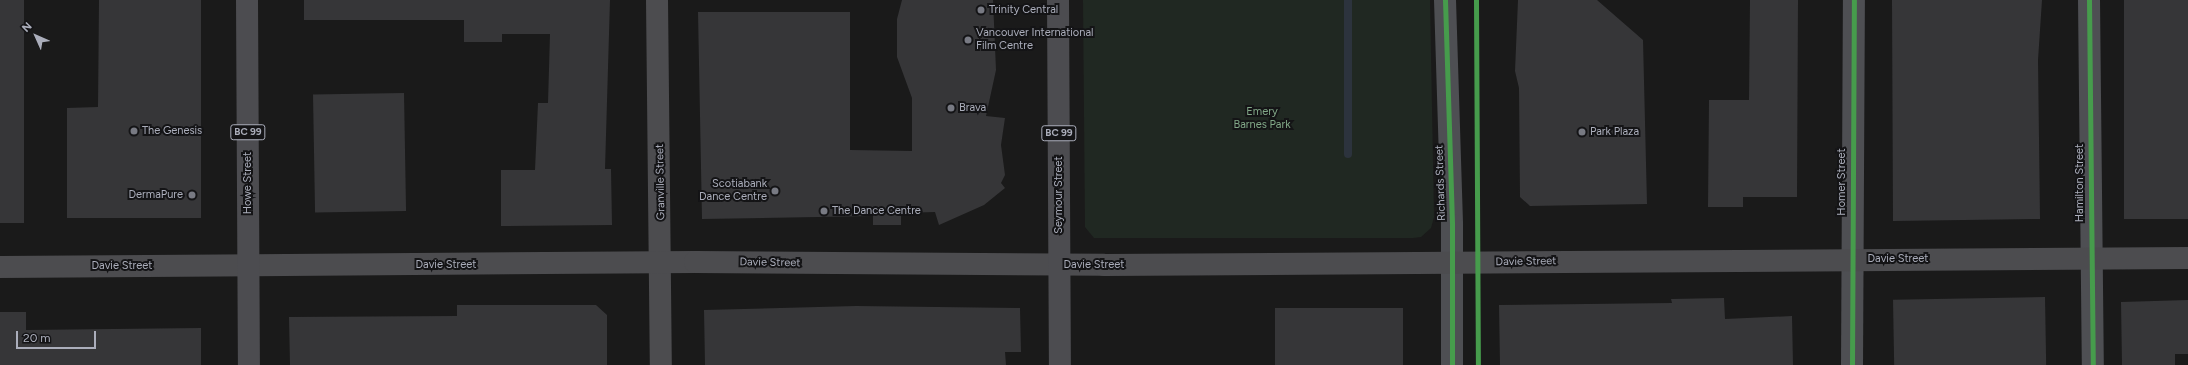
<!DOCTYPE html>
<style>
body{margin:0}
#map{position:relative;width:2188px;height:365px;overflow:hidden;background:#1a1a1a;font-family:Figtree,sans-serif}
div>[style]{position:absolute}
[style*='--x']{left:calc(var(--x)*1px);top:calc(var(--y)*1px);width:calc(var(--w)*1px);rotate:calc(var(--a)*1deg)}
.green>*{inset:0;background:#202822}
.stream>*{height:8px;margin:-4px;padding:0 4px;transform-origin:4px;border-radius:4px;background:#2c333d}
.building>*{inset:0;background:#363638;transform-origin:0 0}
.minor>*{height:22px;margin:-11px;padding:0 11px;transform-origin:11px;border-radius:11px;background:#4e4f53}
.major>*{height:22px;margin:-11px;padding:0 11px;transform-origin:11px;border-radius:11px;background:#4c4c4f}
.highway>*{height:22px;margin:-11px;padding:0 11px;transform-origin:11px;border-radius:11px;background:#4c4c50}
.cycleway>*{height:5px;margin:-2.5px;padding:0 2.5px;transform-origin:2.5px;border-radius:2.5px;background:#469c4c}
.dots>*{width:11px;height:11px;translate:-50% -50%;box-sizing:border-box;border:2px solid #141416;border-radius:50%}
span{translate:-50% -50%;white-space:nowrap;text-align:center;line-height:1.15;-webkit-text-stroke:4px #141416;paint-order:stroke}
.shield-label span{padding:1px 3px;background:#141416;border:1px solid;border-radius:3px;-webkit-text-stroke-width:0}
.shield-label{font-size:10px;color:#abaebb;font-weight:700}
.poi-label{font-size:11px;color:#abaebb}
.left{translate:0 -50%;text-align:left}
.right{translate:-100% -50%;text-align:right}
.park-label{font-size:11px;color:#81a787}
.street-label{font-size:11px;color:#abaebb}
.north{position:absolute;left:16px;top:16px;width:40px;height:40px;-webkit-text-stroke:3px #141416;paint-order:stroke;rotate:315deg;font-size:11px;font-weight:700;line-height:16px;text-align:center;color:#abaebb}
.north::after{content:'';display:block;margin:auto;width:14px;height:18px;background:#abaebb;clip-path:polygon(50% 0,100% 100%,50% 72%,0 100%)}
.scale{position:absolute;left:16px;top:331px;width:80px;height:18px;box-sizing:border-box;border:2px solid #abaebb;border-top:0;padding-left:5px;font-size:12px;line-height:14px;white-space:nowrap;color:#abaebb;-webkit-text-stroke:3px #141416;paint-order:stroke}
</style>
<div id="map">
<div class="green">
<div style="clip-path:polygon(1083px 0,1430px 0,1434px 217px,1431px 228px,1421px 237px,1413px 238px,1094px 238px,1085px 227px)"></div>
</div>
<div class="stream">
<div style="--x:1348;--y:0;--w:154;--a:90"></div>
</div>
<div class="building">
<div style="left:0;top:0;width:24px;height:223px"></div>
<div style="clip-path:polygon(99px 0,201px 0,201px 218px,67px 218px,67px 108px,98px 107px)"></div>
<div style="clip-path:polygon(304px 0,610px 0,605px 169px,611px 169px,612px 225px,501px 226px,501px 170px,535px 170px,538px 103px,548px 103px,550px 34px,502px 34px,502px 42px,464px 42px,464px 20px,304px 20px)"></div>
<div style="clip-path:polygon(902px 0,993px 0,996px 70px,986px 116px,1005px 118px,1001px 145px,1005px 175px,1001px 183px,1005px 188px,984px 205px,939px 225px,935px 212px,901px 213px,901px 225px,873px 225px,873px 216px,702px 219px,698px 12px,850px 12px,850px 150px,912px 151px,912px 98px,897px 57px,897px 19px)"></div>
<div style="clip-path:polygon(1518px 0,1597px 0,1643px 40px,1647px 204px,1530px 206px,1520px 197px,1519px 88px,1515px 71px)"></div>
<div style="clip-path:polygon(1750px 0,1798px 0,1797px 197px,1743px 197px,1743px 207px,1708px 207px,1709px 100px,1749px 100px)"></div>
<div style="clip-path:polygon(1892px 0,2042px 0,2038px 60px,2040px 219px,1893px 221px)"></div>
<div style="left:2124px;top:0;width:64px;height:219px"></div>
<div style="left:404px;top:93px;width:118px;height:91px;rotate:89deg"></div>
<div style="left:2045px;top:297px;width:68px;height:152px;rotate:89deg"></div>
<div style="clip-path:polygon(1724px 298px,1725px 319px,1792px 316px,1793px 365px,1500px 365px,1499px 305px,1672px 303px,1671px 299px)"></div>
<div style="clip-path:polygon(2188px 300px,2188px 354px,2175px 354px,2175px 365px,2122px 365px,2121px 302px)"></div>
<div style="clip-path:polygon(457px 305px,596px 305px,607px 315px,607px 365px,290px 365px,289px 317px,457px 316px)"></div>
<div style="clip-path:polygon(856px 306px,1020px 308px,1021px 352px,1005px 352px,1006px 365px,705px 365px,704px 310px)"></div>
<div style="left:1403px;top:308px;width:57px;height:128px;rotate:90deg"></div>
<div style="clip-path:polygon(0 312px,26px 312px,26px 330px,201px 328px,201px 365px,0 365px)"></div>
</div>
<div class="minor">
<div style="--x:1445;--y:0;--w:225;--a:88.2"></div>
<div style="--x:1452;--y:225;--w:140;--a:90"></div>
<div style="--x:2089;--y:0;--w:365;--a:89.4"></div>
<div style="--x:1852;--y:365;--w:365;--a:-89.7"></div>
</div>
<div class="major">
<div style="--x:657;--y:0;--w:365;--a:89.4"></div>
<div style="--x:0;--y:267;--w:695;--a:-0.41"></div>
<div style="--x:695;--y:262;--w:409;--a:0.4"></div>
<div style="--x:1104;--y:265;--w:1084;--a:-0.37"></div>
</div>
<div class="highway">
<div style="--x:247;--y:0;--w:365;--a:89.7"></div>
<div style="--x:1058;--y:0;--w:365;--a:89.7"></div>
</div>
<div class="cycleway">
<div style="--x:1445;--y:0;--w:225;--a:88.2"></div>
<div style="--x:1452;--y:225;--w:140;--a:90"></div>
<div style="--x:1476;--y:0;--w:365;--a:89.7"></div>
<div style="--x:2089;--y:0;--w:365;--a:89.4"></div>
<div style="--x:1852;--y:365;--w:365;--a:-89.7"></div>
</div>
<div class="dots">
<div style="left:981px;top:10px;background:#787a83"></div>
<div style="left:968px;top:40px;background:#787a83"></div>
<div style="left:951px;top:108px;background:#787a83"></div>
<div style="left:134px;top:131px;background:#787a83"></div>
<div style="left:1582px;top:132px;background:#787a83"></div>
<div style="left:775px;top:191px;background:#787a83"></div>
<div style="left:192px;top:195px;background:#787a83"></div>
<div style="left:824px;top:211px;background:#787a83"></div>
</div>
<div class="shield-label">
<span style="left:248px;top:132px">BC 99</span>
<span style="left:1059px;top:133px">BC 99</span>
</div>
<div class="poi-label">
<span class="left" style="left:989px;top:10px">Trinity Central</span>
<span class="left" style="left:976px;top:40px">Vancouver International<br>Film Centre</span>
<span class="left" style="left:959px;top:108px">Brava</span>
<span class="left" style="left:142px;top:131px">The Genesis</span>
<span class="left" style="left:1590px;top:132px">Park Plaza</span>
<span class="right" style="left:767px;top:191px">Scotiabank<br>Dance Centre</span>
<span class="right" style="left:183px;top:195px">DermaPure</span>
<span class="left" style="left:832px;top:211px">The Dance Centre</span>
</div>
<div class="park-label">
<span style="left:1262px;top:119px">Emery<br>Barnes Park</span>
</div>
<div class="street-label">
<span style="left:661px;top:182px;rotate:-91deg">Granville Street</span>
<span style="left:1842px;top:182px;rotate:-90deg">Homer Street</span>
<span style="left:248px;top:183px;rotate:-90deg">Howe Street</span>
<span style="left:1441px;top:183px;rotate:-92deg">Richards Street</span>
<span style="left:2080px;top:183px;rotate:-90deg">Hamilton Street</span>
<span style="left:1059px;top:195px;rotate:-90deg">Seymour Street</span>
<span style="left:1898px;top:259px">Davie Street</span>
<span style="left:1526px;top:262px;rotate:-1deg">Davie Street</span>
<span style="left:770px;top:263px;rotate:1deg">Davie Street</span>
<span style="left:446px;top:265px">Davie Street</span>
<span style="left:1094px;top:265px">Davie Street</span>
<span style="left:122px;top:266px">Davie Street</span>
</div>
<div class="north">N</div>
<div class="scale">20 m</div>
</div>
